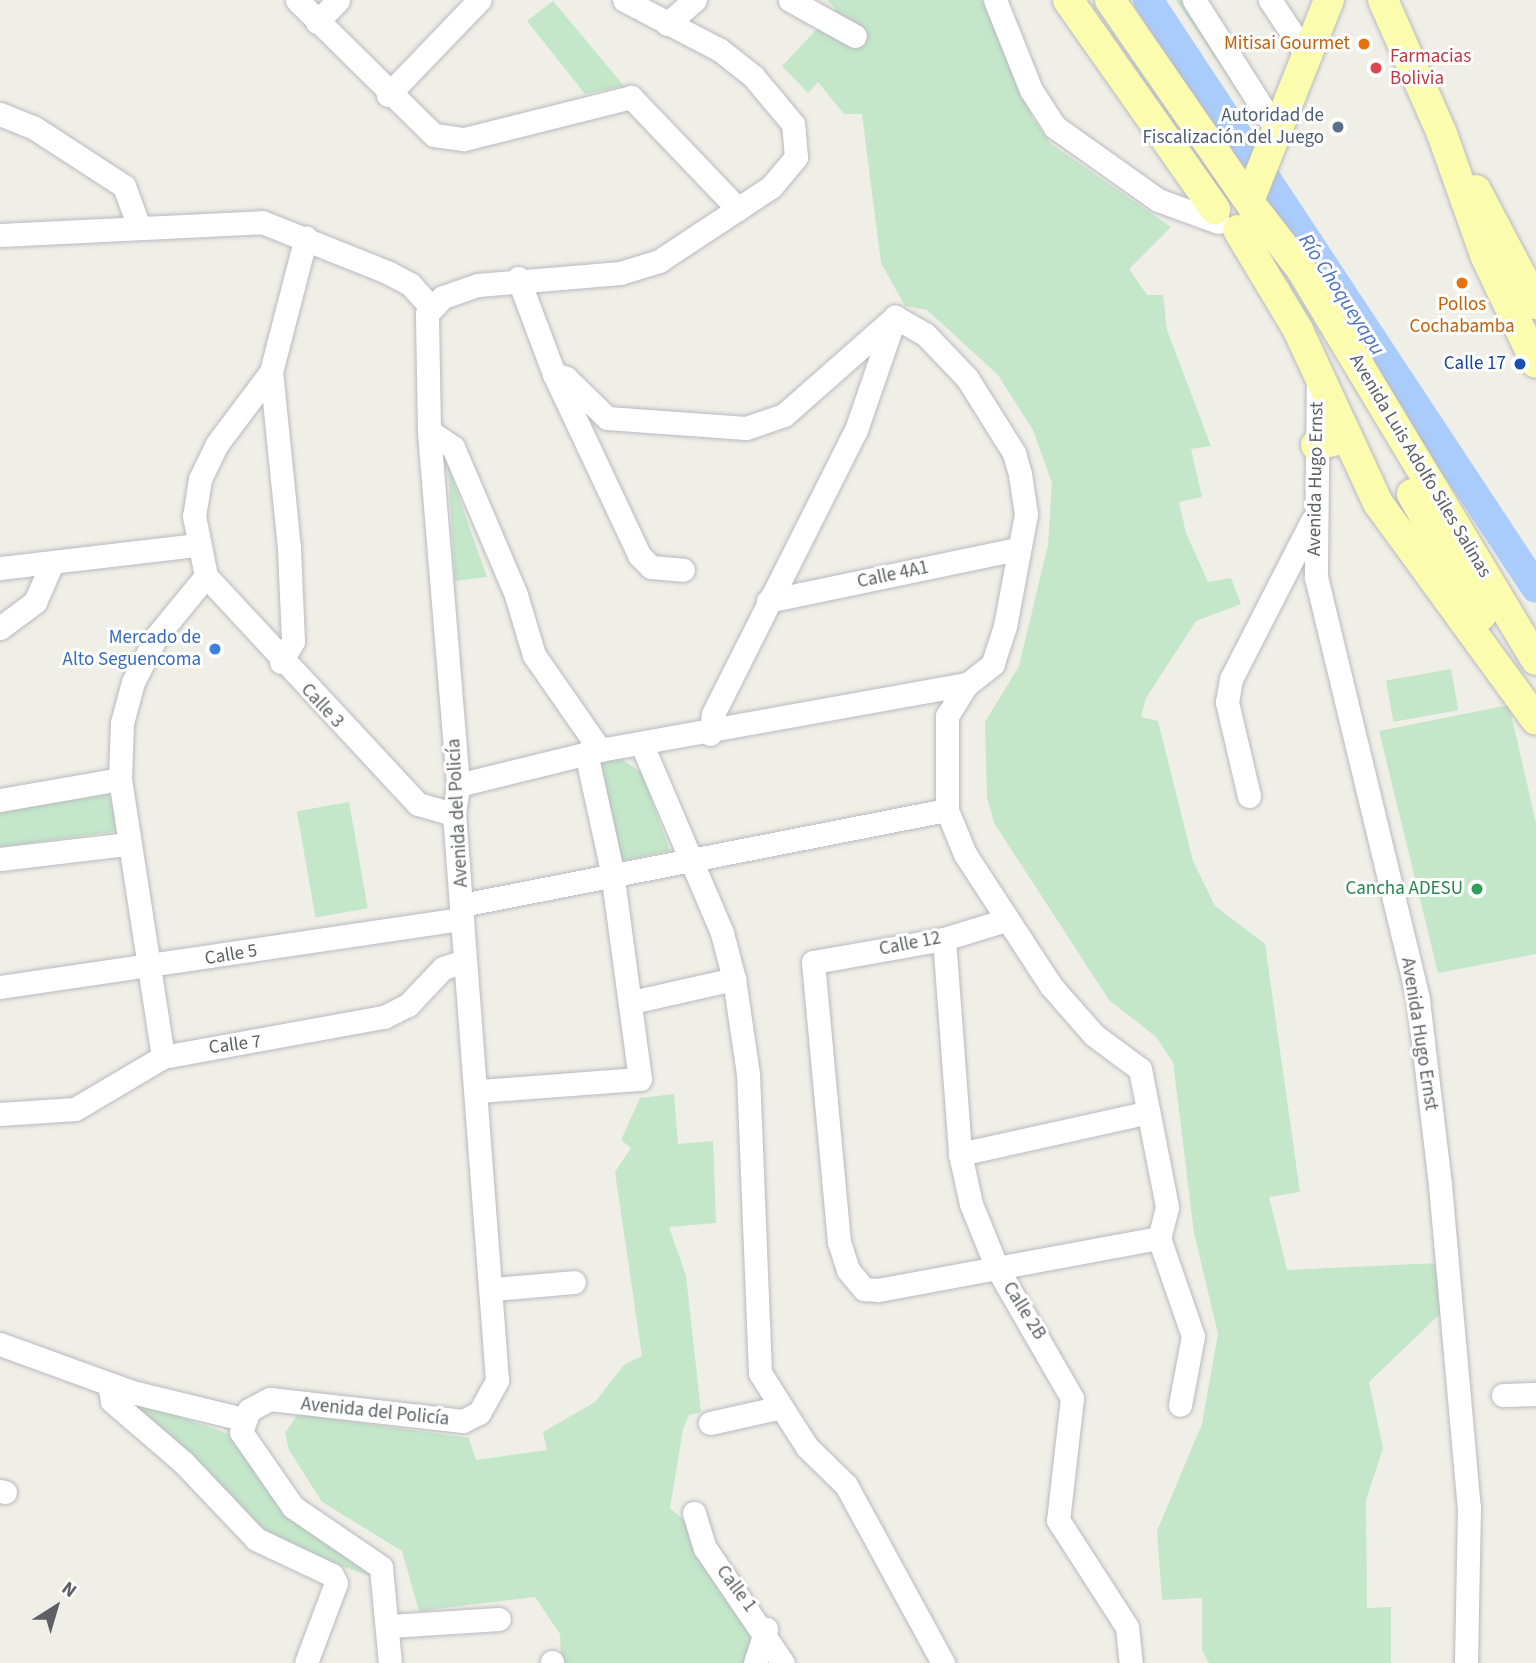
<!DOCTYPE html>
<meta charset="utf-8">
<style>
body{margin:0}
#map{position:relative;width:1536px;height:1663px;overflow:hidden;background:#f0efe7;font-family:"Source Sans 3",sans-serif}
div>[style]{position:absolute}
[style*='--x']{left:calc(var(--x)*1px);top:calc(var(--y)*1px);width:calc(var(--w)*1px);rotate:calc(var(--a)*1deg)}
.green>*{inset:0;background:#c4e6c9;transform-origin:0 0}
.river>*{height:30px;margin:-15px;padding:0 15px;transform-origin:15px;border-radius:15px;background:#aaccfc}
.major-tunnel>*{height:30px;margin-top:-15px;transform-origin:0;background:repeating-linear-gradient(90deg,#cccbc7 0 30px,transparent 0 45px)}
.roads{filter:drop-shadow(0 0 2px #b9bac0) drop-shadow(0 0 2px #b9bac0)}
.minor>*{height:23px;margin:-11.5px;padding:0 11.5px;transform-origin:11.5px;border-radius:11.5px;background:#fff}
.major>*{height:30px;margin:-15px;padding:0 15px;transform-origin:15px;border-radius:15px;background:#fcfcaf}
.dots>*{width:19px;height:19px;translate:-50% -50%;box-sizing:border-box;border:4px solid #fff;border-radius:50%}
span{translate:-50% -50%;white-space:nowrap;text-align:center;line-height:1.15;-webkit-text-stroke:6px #fff;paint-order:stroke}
.food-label{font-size:19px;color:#c56008}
.right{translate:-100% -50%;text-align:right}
.health-label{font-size:19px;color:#be3a42}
.left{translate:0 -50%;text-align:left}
.service-label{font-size:19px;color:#4e5e75}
.transit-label{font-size:19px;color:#164399}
.street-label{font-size:19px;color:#5e6066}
.shop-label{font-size:19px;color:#366cbe}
.leisure-label{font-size:19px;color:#27864d}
.water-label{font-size:21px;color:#4c73c1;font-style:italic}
.north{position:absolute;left:21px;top:1572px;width:70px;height:70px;-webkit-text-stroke:5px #fff;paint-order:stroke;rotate:37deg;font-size:19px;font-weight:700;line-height:28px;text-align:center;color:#5e6066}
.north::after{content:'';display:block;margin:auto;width:24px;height:32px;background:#5e6066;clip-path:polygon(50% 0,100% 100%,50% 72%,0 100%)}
</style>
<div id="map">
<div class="green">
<div style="clip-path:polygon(827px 0,981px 0,997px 23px,1033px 119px,1051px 144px,1171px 227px,1129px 269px,1147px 295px,1163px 295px,1167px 330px,1211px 446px,1191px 449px,1202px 497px,1179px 502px,1186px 533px,1208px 582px,1231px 578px,1241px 604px,1196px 621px,1146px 698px,1141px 717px,1158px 721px,1193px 861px,1215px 906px,1265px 944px,1300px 1192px,1269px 1197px,1287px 1270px,1438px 1263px,1442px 1312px,1369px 1382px,1383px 1448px,1366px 1500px,1367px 1608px,1391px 1607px,1391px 1663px,1209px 1663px,1202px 1650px,1202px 1598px,1162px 1600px,1157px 1531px,1202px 1424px,1218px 1334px,1194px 1233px,1173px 1062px,1156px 1037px,1109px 1000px,994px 823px,987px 797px,985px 722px,1019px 666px,1048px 545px,1052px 483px,1033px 430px,998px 375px,927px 310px,905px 306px,881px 263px,862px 114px,844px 114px,818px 82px,808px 93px,782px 66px,836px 9px)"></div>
<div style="clip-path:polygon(1176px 0,1181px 0,1248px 107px)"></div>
<div style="clip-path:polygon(553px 1px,624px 86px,585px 94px,527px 21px)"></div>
<div style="clip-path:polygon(448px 466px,487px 577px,455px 581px)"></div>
<div style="left:1451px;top:669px;width:42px;height:66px;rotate:80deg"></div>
<div style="clip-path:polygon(1509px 705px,1536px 823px,1536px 954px,1438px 973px,1379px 731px)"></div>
<div style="clip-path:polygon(617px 756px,642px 773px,670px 851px,615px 862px,595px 765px)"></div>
<div style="clip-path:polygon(109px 794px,118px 828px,112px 832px,0 847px,0 812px)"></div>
<div style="left:349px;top:802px;width:108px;height:53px;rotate:80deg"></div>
<div style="clip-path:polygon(674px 1094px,678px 1144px,713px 1141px,716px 1223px,669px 1227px,686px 1276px,701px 1412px,689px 1415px,683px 1429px,670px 1508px,696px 1531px,720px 1567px,764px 1663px,561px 1663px,560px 1634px,535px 1597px,419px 1611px,402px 1551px,322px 1502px,289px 1450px,285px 1433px,298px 1414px,469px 1438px,476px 1460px,547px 1450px,543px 1432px,595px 1402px,624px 1365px,642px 1356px,615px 1172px,631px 1148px,621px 1140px,640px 1098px)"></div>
<div style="clip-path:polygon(119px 1396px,232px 1435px,272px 1497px,302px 1525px,360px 1561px,370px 1576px,277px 1544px)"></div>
</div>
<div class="river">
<div style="--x:1148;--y:0;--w:704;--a:56.58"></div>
</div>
<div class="major-tunnel">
<div style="--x:1214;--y:177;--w:49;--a:53.4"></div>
</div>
<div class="roads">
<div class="minor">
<div style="--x:297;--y:0;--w:192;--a:44.6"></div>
<div style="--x:434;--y:135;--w:30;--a:8"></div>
<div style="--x:464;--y:139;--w:172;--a:-14.1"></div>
<div style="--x:631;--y:97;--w:155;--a:46.3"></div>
<div style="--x:790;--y:0;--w:74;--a:29"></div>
<div style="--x:995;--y:0;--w:97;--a:68.2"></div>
<div style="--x:1031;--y:90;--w:44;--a:57"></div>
<div style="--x:1055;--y:127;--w:126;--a:35.3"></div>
<div style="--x:1158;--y:200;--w:64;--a:20.1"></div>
<div style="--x:1194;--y:0;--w:155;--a:57.6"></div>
<div style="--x:1270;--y:0;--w:67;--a:56.5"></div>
<div style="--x:317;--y:22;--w:30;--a:-46"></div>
<div style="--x:667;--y:24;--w:37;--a:-41"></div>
<div style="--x:388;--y:95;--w:132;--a:-46.2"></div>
<div style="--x:0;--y:114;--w:35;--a:22"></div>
<div style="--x:33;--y:127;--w:108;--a:33"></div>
<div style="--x:124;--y:186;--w:44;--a:69.9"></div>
<div style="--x:0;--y:235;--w:262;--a:-2.8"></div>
<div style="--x:262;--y:222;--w:135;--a:21.8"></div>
<div style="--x:387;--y:272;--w:26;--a:28"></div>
<div style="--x:410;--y:284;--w:31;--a:48"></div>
<div style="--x:518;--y:278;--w:103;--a:69.4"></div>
<div style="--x:554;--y:374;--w:200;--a:64.8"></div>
<div style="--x:639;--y:555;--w:17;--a:45"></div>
<div style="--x:651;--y:567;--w:32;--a:5"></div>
<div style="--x:895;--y:317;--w:34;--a:30"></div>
<div style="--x:925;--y:334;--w:61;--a:46.3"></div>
<div style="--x:967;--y:378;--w:89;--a:57.9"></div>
<div style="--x:1014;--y:453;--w:22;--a:74"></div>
<div style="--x:1020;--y:474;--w:40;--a:81.5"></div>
<div style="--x:1026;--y:514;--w:114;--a:100.6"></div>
<div style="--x:1005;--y:626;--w:40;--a:108"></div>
<div style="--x:993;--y:664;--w:33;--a:142"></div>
<div style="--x:967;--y:684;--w:38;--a:122"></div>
<div style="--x:947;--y:716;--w:94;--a:90"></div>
<div style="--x:947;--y:810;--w:48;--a:67.8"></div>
<div style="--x:965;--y:854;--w:158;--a:56.9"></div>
<div style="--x:1051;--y:986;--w:65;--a:48.7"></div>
<div style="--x:1094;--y:1035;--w:57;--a:36.5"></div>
<div style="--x:1140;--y:1069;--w:141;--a:78.9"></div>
<div style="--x:1167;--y:1207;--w:32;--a:104"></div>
<div style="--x:1159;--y:1238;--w:104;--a:70.9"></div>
<div style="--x:1193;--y:1336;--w:70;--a:100.7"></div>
<div style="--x:271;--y:372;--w:90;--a:126.9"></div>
<div style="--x:217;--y:444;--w:39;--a:116"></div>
<div style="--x:200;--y:479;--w:37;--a:99"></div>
<div style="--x:194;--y:516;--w:61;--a:78.7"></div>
<div style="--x:206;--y:576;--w:311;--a:47.1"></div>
<div style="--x:418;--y:804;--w:37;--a:16"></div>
<div style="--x:554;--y:374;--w:13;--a:18"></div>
<div style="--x:566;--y:378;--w:57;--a:44.3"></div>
<div style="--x:607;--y:418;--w:139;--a:4.1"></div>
<div style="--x:746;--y:428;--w:40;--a:-18.9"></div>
<div style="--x:784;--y:415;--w:148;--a:-41.4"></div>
<div style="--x:1318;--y:375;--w:202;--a:90.6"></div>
<div style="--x:1316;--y:577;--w:435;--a:76.4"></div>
<div style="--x:1418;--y:1000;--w:186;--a:83.2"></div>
<div style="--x:1440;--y:1185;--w:323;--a:84.9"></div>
<div style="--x:1469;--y:1507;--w:156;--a:91.1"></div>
<div style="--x:429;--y:431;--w:29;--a:34"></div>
<div style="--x:453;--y:447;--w:161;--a:66.9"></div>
<div style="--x:516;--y:595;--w:63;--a:73.3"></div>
<div style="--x:534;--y:655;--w:116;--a:55.2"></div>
<div style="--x:0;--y:568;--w:198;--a:-6.7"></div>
<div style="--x:768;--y:601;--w:254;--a:-11.8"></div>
<div style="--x:0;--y:628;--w:44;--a:-36.6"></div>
<div style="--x:35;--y:602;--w:43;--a:-66.4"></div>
<div style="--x:281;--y:662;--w:24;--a:-60"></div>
<div style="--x:293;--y:641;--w:93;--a:-92.5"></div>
<div style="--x:289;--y:548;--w:177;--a:-95.8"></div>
<div style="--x:271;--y:372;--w:139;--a:-75.5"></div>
<div style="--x:710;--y:734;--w:20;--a:-81"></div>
<div style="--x:713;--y:714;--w:318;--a:-63.3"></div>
<div style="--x:856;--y:430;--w:120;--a:-71"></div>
<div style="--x:642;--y:745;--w:204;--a:66.9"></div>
<div style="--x:722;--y:933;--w:48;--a:75.4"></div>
<div style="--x:734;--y:979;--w:96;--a:81.6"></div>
<div style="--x:748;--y:1074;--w:299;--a:87.7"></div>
<div style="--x:760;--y:1373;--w:88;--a:57.6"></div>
<div style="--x:807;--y:1447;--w:54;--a:44.3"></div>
<div style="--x:846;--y:1485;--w:203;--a:61.4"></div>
<div style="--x:458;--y:785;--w:146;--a:-13.8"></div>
<div style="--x:600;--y:750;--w:373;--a:-10.2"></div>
<div style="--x:1249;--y:796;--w:97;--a:-103.2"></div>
<div style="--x:1227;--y:702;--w:23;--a:-80"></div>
<div style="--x:1231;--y:679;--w:178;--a:-62.9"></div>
<div style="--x:0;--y:800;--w:122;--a:-9.9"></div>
<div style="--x:0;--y:859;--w:129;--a:-6.7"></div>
<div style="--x:462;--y:905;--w:494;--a:-11.1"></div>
<div style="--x:1006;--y:920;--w:65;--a:163"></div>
<div style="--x:944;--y:939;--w:133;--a:170"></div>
<div style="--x:813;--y:962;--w:281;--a:84.7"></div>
<div style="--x:839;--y:1242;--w:29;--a:72"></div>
<div style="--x:848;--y:1270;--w:25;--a:50"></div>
<div style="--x:864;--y:1289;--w:14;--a:4"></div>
<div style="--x:878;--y:1290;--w:286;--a:-10.5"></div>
<div style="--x:944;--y:939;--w:216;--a:85.7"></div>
<div style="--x:960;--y:1154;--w:51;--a:77.6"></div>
<div style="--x:971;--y:1204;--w:69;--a:67.9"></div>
<div style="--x:997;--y:1268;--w:150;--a:60"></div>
<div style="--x:1072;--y:1398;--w:123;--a:96.5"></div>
<div style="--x:1058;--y:1520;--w:127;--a:57.2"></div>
<div style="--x:1127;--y:1627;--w:36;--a:84"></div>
<div style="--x:0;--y:987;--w:467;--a:-8.4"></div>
<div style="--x:632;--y:1002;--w:105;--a:-12.7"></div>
<div style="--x:163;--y:1057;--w:281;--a:-98.8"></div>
<div style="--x:120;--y:779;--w:56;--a:-88"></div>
<div style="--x:122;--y:723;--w:42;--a:-75"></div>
<div style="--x:133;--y:682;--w:51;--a:-62.9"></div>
<div style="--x:156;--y:637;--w:79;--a:-50.7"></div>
<div style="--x:479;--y:1091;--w:161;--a:-4.3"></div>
<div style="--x:640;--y:1079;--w:210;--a:-97.7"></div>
<div style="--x:612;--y:871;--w:121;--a:-102.4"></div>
<div style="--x:0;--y:1114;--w:75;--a:-3.8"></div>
<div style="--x:75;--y:1109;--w:102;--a:-30.6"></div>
<div style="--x:163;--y:1057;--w:225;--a:-10.3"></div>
<div style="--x:384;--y:1017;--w:27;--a:-27"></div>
<div style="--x:408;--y:1005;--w:51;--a:-46.6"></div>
<div style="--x:443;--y:968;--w:22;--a:-18"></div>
<div style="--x:960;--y:1154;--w:189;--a:-12.5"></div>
<div style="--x:493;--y:1289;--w:81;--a:-4.9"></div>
<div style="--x:0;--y:1344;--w:140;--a:20"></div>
<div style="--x:132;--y:1392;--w:114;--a:13.7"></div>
<div style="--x:109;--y:1384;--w:17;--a:80"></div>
<div style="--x:112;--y:1401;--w:94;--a:40.7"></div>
<div style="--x:183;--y:1462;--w:106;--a:46.5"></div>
<div style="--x:256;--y:1539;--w:84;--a:25.3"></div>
<div style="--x:332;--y:1575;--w:9;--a:63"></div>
<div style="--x:336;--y:1583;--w:85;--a:110.6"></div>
<div style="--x:1503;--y:1395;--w:33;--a:-2"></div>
<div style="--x:710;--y:1423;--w:69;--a:-12.6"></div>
<div style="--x:0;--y:1491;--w:5;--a:11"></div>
<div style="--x:694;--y:1513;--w:37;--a:73"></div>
<div style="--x:705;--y:1548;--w:139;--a:55.9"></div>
<div style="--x:390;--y:1626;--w:109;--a:-3.7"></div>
<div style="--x:552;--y:1662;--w:1;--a:90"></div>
<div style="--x:390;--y:1663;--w:96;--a:-95.4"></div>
<div style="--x:381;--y:1567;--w:107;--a:-145.7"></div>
<div style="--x:293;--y:1507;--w:91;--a:-124.7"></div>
<div style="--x:241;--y:1432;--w:23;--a:-70"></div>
<div style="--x:249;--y:1410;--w:24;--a:-28"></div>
<div style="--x:270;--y:1399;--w:194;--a:6.5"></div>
<div style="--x:463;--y:1421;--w:18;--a:-27"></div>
<div style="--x:479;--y:1413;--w:38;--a:-61"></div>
<div style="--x:497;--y:1380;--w:568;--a:-94.34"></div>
<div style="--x:454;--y:814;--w:29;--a:-82"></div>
<div style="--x:458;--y:785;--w:355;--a:-94.7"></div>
<div style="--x:429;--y:431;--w:117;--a:-91"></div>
<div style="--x:427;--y:314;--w:23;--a:-47"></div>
<div style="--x:443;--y:297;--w:37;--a:-19"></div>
<div style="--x:478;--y:285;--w:143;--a:-4.8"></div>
<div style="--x:620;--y:273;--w:41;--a:-17.1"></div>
<div style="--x:659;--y:261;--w:134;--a:-33.5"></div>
<div style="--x:771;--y:187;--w:39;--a:-50"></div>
<div style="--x:796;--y:157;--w:33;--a:-95"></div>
<div style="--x:793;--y:124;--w:62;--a:-129.8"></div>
<div style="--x:753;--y:76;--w:42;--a:-141.8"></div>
<div style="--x:720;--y:50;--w:108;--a:-152.5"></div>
<div style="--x:755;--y:1663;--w:36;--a:-72"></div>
</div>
<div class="major">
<div style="--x:1068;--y:0;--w:256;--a:54.9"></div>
<div style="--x:1110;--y:0;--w:238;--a:55.4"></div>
<div style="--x:1383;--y:0;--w:146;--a:66.2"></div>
<div style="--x:1442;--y:134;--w:128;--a:70.4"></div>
<div style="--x:1485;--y:255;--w:119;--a:64.7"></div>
<div style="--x:1476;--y:190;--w:129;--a:62.2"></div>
<div style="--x:1249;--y:201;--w:216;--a:-68.3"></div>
<div style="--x:1252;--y:206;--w:80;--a:52.1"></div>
<div style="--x:1301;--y:269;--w:456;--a:59"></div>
<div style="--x:1238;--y:230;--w:117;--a:59"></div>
<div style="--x:1298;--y:330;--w:191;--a:65.2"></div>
<div style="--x:1378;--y:503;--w:268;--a:53.9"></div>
<div style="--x:1316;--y:445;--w:31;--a:-13"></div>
<div style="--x:1412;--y:494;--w:140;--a:60.5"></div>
</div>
</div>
<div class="dots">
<div style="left:1364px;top:44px;background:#e8710a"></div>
<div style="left:1376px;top:68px;background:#e0444e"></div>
<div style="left:1338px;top:127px;background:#5c6f8a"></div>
<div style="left:1462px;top:283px;background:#e8710a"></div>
<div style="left:1520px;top:364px;background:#1a4fb4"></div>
<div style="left:215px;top:649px;background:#3f7fe0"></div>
<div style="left:1477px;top:889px;background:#2e9e5b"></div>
</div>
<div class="food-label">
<span class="right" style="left:1350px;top:44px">Mitisai Gourmet</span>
<span style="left:1462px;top:316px">Pollos<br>Cochabamba</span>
</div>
<div class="health-label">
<span class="left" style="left:1390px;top:68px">Farmacias<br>Bolivia</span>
</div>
<div class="service-label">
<span class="right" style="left:1324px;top:127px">Autoridad de<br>Fiscalización del Juego</span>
</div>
<div class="transit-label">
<span class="right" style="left:1506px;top:364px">Calle 17</span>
</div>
<div class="street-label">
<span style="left:1420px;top:466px;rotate:59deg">Avenida Luis Adolfo Siles Salinas</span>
<span style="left:1316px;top:479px;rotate:-89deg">Avenida Hugo Ernst</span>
<span style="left:893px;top:575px;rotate:-12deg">Calle 4A1</span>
<span style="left:322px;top:706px;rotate:47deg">Calle 3</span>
<span style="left:458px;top:813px;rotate:-93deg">Avenida del Policía</span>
<span style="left:910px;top:944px;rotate:-11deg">Calle 12</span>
<span style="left:231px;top:955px;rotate:-9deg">Calle 5</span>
<span style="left:1419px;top:1034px;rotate:81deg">Avenida Hugo Ernst</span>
<span style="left:235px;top:1045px;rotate:-7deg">Calle 7</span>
<span style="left:1024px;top:1311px;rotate:58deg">Calle 2B</span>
<span style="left:375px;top:1412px;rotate:6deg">Avenida del Policía</span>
<span style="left:736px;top:1589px;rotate:53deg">Calle 1</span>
</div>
<div class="shop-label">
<span class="right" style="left:201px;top:649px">Mercado de<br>Alto Seguencoma</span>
</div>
<div class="leisure-label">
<span class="right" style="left:1463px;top:889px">Cancha ADESU</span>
</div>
<div class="water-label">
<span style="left:1342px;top:294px;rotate:57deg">Río Choqueyapu</span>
</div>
<div class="north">N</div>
</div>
